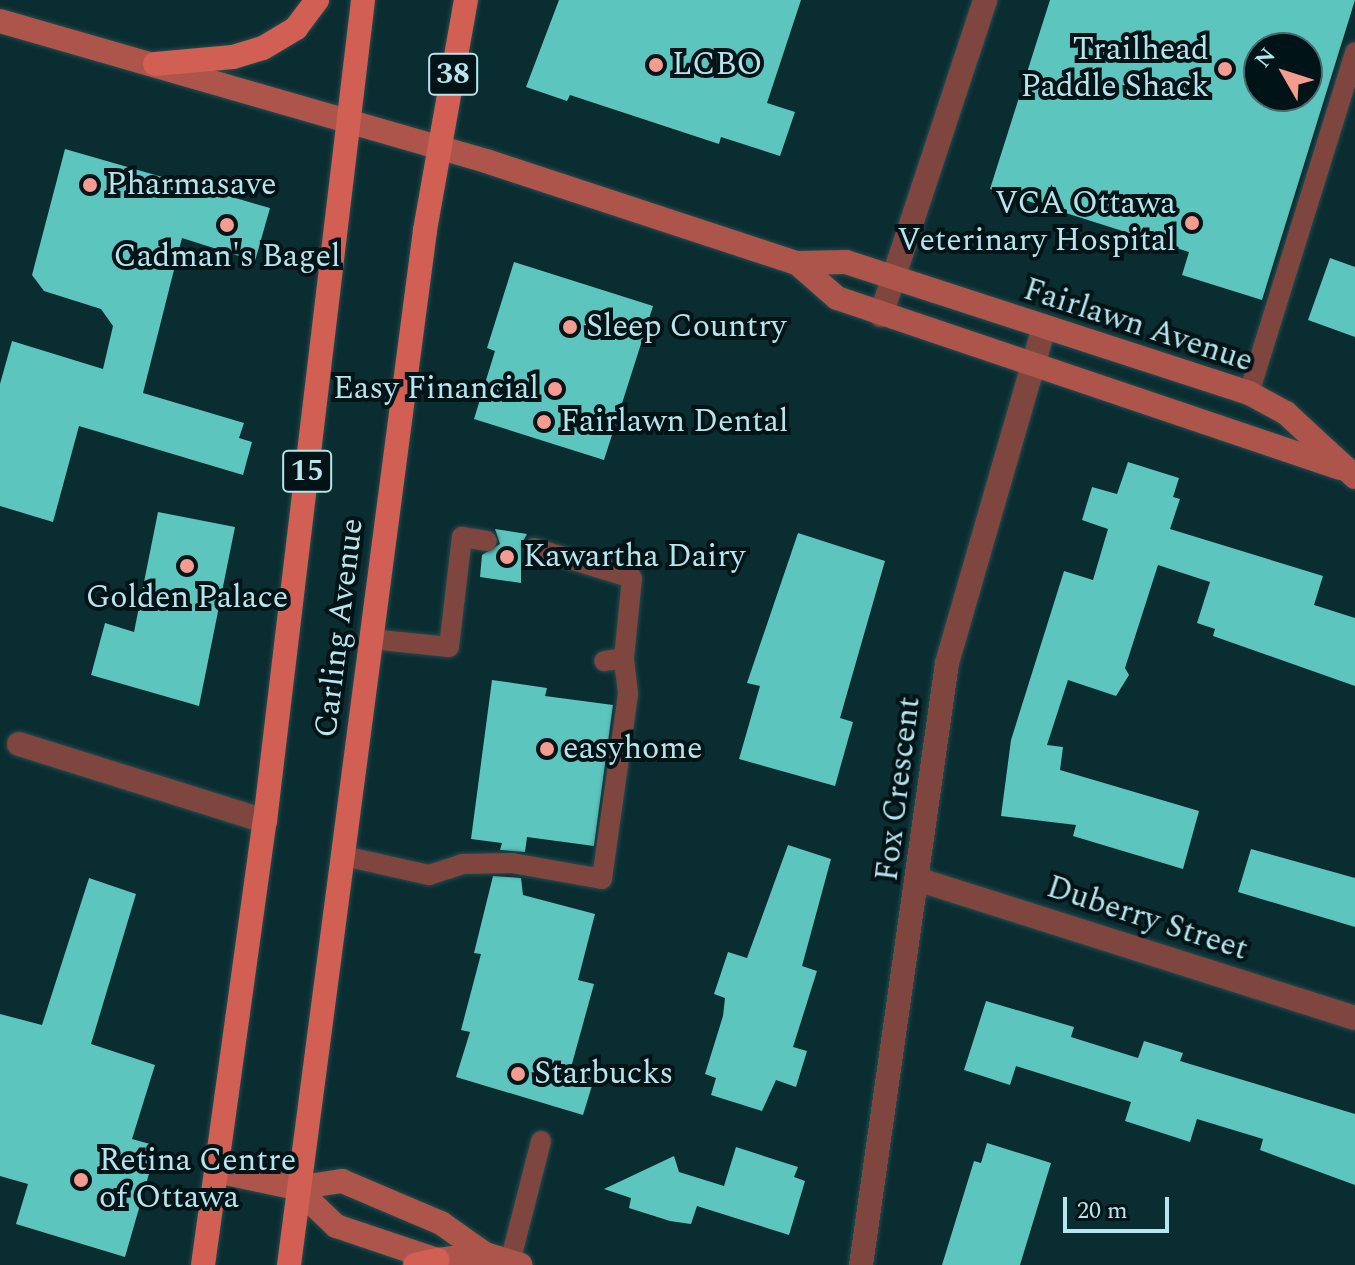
<!DOCTYPE html>
<style>
body{margin:0}
#map{position:relative;width:1355px;height:1265px;overflow:hidden;background:#0a2d31;font-family:Spectral,serif}
div>[style]{position:absolute}
[style*='--x']{left:calc(var(--x)*1px);top:calc(var(--y)*1px);width:calc(var(--w)*1px);rotate:calc(var(--a)*1deg)}
.building>*{inset:0;background:#5cc5bd}
.roads{filter:drop-shadow(0 0 2px #264a4f) drop-shadow(0 0 2px #264a4f)}
.lane>*{height:20px;margin:-10px;padding:0 10px;transform-origin:10px;border-radius:10px;background:#7e463f}
.street>*{height:24px;margin:-12px;padding:0 12px;transform-origin:12px;border-radius:12px;background:#7e463f}
.secondary>*{height:24px;margin:-12px;padding:0 12px;transform-origin:12px;border-radius:12px;background:#ad554a}
.primary>*{height:24px;margin:-12px;padding:0 12px;transform-origin:12px;border-radius:12px;background:#d15f53}
.dots>*{width:22px;height:22px;translate:-50% -50%;box-sizing:border-box;border:4px solid #001417;border-radius:50%}
span{translate:-50% -50%;white-space:nowrap;text-align:center;line-height:1.15;-webkit-text-stroke:8px #001417;paint-order:stroke}
.shield-label span{padding:2px 6px;background:#001417;border:2px solid;border-radius:6px;-webkit-text-stroke-width:0}
.shield-label{font-size:30px;color:#b6e5ed;font-weight:700}
.poi-label{font-size:32px;color:#b6e5ed}
.right{translate:-100% -50%;text-align:right}
.left{translate:0 -50%;text-align:left}
.street-label{font-size:32px;color:#b6e5ed}
.north{position:absolute;left:1243px;top:32px;width:80px;height:80px;box-sizing:border-box;background:#001417;border:2px solid #49686d;border-radius:50%;rotate:309deg;font-size:22px;font-weight:700;line-height:32px;text-align:center;color:#b6e5ed}
.north::after{content:'';display:block;margin:auto;width:28px;height:36px;background:#f59c90;clip-path:polygon(50% 0,100% 100%,50% 72%,0 100%)}
.scale{position:absolute;left:1063px;top:1197px;width:106px;height:36px;box-sizing:border-box;border:4px solid #b6e5ed;border-top:0;padding-left:10px;font-size:24px;line-height:28px;white-space:nowrap;color:#b6e5ed;-webkit-text-stroke:6px #001417;paint-order:stroke}
</style>
<div id="map">
<div class="building">
<div style="clip-path:polygon(559px 0,801px 0,767px 103px,795px 112px,780px 156px,721px 137px,719px 144px,570px 95px,567px 101px,526px 87px)"></div>
<div style="clip-path:polygon(evenodd,1050px 0,1355px 0,1262px 300px,1182px 275px,1189px 252px,990px 189px,1050px 0,1259px 48px,1307px 48px,1307px 96px,1259px 96px,1259px 48px)"></div>
<div style="clip-path:polygon(65px 149px,270px 208px,255px 261px,182px 238px,143px 393px,244px 423px,239px 438px,252px 442px,243px 475px,79px 426px,53px 522px,0 506px,0 384px,12px 341px,103px 369px,113px 326px,101px 309px,44px 291px,32px 275px)"></div>
<div style="clip-path:polygon(1330px 258px,1355px 267px,1355px 337px,1308px 320px)"></div>
<div style="clip-path:polygon(514px 262px,653px 306px,604px 460px,474px 419px,495px 351px,487px 348px)"></div>
<div style="clip-path:polygon(1128px 462px,1179px 478px,1173px 497px,1180px 499px,1170px 529px,1323px 576px,1314px 605px,1355px 618px,1355px 686px,1213px 636px,1215px 629px,1197px 623px,1210px 582px,1158px 565px,1125px 668px,1129px 675px,1116px 696px,1068px 680px,1047px 745px,1063px 747px,1060px 770px,1199px 811px,1183px 869px,1073px 836px,1076px 825px,1001px 816px,1011px 740px,1064px 571px,1093px 580px,1108px 529px,1082px 520px,1092px 487px,1117px 494px)"></div>
<div style="clip-path:polygon(158px 512px,235px 527px,199px 706px,91px 675px,105px 623px,134px 632px)"></div>
<div style="clip-path:polygon(495px 529px,527px 534px,521px 545px,521px 583px,480px 577px,482px 555px,500px 544px)"></div>
<div style="clip-path:polygon(798px 533px,885px 561px,840px 718px,853px 722px,835px 786px,739px 759px,760px 686px,747px 683px)"></div>
<div style="clip-path:polygon(492px 680px,547px 688px,545px 696px,613px 705px,594px 846px,527px 837px,525px 852px,500px 850px,502px 843px,471px 839px)"></div>
<div style="clip-path:polygon(788px 845px,831px 859px,802px 966px,817px 971px,793px 1047px,807px 1051px,796px 1087px,776px 1080px,762px 1111px,711px 1095px,716px 1078px,705px 1074px,723px 1016px,725px 998px,714px 994px,728px 952px,747px 958px)"></div>
<div style="clip-path:polygon(1251px 849px,1355px 878px,1355px 927px,1238px 892px)"></div>
<div style="clip-path:polygon(493px 876px,521px 878px,523px 895px,595px 914px,578px 980px,594px 984px,570px 1071px,594px 1079px,583px 1115px,456px 1077px,470px 1032px,461px 1030px,481px 954px,474px 953px)"></div>
<div style="clip-path:polygon(89px 878px,136px 894px,91px 1044px,155px 1065px,132px 1139px,157px 1146px,125px 1257px,16px 1224px,28px 1184px,0 1176px,0 1014px,42px 1025px)"></div>
<div style="clip-path:polygon(986px 1001px,1074px 1027px,1071px 1037px,1138px 1058px,1144px 1041px,1183px 1053px,1180px 1061px,1355px 1114px,1355px 1185px,1260px 1150px,1263px 1139px,1197px 1119px,1190px 1142px,1125px 1121px,1131px 1102px,1016px 1066px,1010px 1085px,964px 1070px)"></div>
<div style="clip-path:polygon(987px 1143px,1051px 1163px,1020px 1265px,942px 1265px,974px 1161px,981px 1163px)"></div>
<div style="clip-path:polygon(736px 1147px,798px 1167px,794px 1177px,805px 1181px,789px 1235px,697px 1206px,691px 1224px,670px 1221px,629px 1208px,631px 1198px,604px 1189px,674px 1156px,679px 1172px,724px 1186px)"></div>
</div>
<div class="roads">
<div class="lane">
<div style="--x:1249;--y:393;--w:357;--a:-72.7"></div>
<div style="--x:534;--y:548;--w:102;--a:17"></div>
<div style="--x:632;--y:578;--w:80;--a:95.7"></div>
<div style="--x:624;--y:658;--w:20;--a:171"></div>
<div style="--x:371;--y:639;--w:78;--a:5.9"></div>
<div style="--x:449;--y:647;--w:111;--a:-83.3"></div>
<div style="--x:462;--y:537;--w:25;--a:9"></div>
<div style="--x:344;--y:856;--w:87;--a:12.6"></div>
<div style="--x:429;--y:875;--w:35;--a:-18"></div>
<div style="--x:462;--y:864;--w:50;--a:-1.1"></div>
<div style="--x:512;--y:863;--w:91;--a:10.1"></div>
<div style="--x:602;--y:879;--w:188;--a:-82"></div>
<div style="--x:628;--y:693;--w:35;--a:-97"></div>
<div style="--x:510;--y:1262;--w:125;--a:-75.6"></div>
</div>
<div class="street">
<div style="--x:881;--y:315;--w:332;--a:-71.7"></div>
<div style="--x:19;--y:744;--w:258;--a:17.4"></div>
<div style="--x:920;--y:880;--w:456;--a:17.6"></div>
<div style="--x:861;--y:1265;--w:608;--a:-81.87"></div>
<div style="--x:947;--y:663;--w:347;--a:-73.9"></div>
</div>
<div class="secondary">
<div style="--x:0;--y:21;--w:506;--a:16.07"></div>
<div style="--x:486;--y:161;--w:327;--a:18.2"></div>
<div style="--x:797;--y:263;--w:49;--a:-1.2"></div>
<div style="--x:846;--y:262;--w:424;--a:18"></div>
<div style="--x:1249;--y:393;--w:42;--a:28.4"></div>
<div style="--x:1286;--y:413;--w:94;--a:42.8"></div>
<div style="--x:797;--y:263;--w:53;--a:41.2"></div>
<div style="--x:837;--y:298;--w:531;--a:18.67"></div>
<div style="--x:216;--y:1171;--w:82;--a:12"></div>
<div style="--x:296;--y:1188;--w:47;--a:-8.7"></div>
<div style="--x:342;--y:1181;--w:108;--a:23"></div>
<div style="--x:441;--y:1223;--w:54;--a:35.2"></div>
<div style="--x:485;--y:1254;--w:37;--a:17"></div>
<div style="--x:296;--y:1188;--w:55;--a:43.5"></div>
<div style="--x:336;--y:1226;--w:107;--a:18.6"></div>
<div style="--x:437;--y:1260;--w:48;--a:-7.1"></div>
</div>
<div class="primary">
<div style="--x:155;--y:64;--w:78;--a:-5.1"></div>
<div style="--x:233;--y:57;--w:31;--a:-17"></div>
<div style="--x:263;--y:48;--w:39;--a:-31"></div>
<div style="--x:296;--y:28;--w:35;--a:-53"></div>
<div style="--x:203;--y:1265;--w:448;--a:-82.1"></div>
<div style="--x:265;--y:821;--w:827;--a:-83.19"></div>
<div style="--x:289;--y:1265;--w:1044;--a:-82.51"></div>
<div style="--x:425;--y:230;--w:234;--a:-79.9"></div>
<div style="--x:415;--y:1265;--w:23;--a:-13"></div>
</div>
</div>
<div class="dots">
<div style="left:656px;top:65px;background:#f59c90"></div>
<div style="left:1225px;top:69px;background:#f59c90"></div>
<div style="left:90px;top:185px;background:#f59c90"></div>
<div style="left:1192px;top:223px;background:#f59c90"></div>
<div style="left:227px;top:225px;background:#f59c90"></div>
<div style="left:570px;top:327px;background:#f59c90"></div>
<div style="left:555px;top:389px;background:#f59c90"></div>
<div style="left:544px;top:422px;background:#f59c90"></div>
<div style="left:507px;top:557px;background:#f59c90"></div>
<div style="left:187px;top:566px;background:#f59c90"></div>
<div style="left:547px;top:749px;background:#f59c90"></div>
<div style="left:518px;top:1074px;background:#f59c90"></div>
<div style="left:81px;top:1180px;background:#f59c90"></div>
</div>
<div class="shield-label">
<span style="left:453px;top:74px">38</span>
<span style="left:307px;top:471px">15</span>
</div>
<div class="poi-label">
<span class="right" style="left:1209px;top:69px">Trailhead<br>Paddle Shack</span>
<span class="left" style="left:672px;top:65px">LCBO</span>
<span class="left" style="left:106px;top:185px">Pharmasave</span>
<span class="right" style="left:1176px;top:223px">VCA Ottawa<br>Veterinary Hospital</span>
<span style="left:227px;top:257px">Cadman's Bagel</span>
<span class="left" style="left:586px;top:327px">Sleep Country</span>
<span class="right" style="left:539px;top:389px">Easy Financial</span>
<span class="left" style="left:560px;top:422px">Fairlawn Dental</span>
<span class="left" style="left:523px;top:557px">Kawartha Dairy</span>
<span style="left:187px;top:598px">Golden Palace</span>
<span class="left" style="left:563px;top:749px">easyhome</span>
<span class="left" style="left:534px;top:1074px">Starbucks</span>
<span class="left" style="left:99px;top:1180px">Retina Centre<br>of Ottawa</span>
</div>
<div class="street-label">
<span style="left:1138px;top:326px;rotate:18deg">Fairlawn Avenue</span>
<span style="left:340px;top:628px;rotate:-83deg">Carling Avenue</span>
<span style="left:899px;top:789px;rotate:-83deg">Fox Crescent</span>
<span style="left:1147px;top:919px;rotate:18deg">Duberry Street</span>
</div>
<div class="north">N</div>
<div class="scale">20 m</div>
</div>
